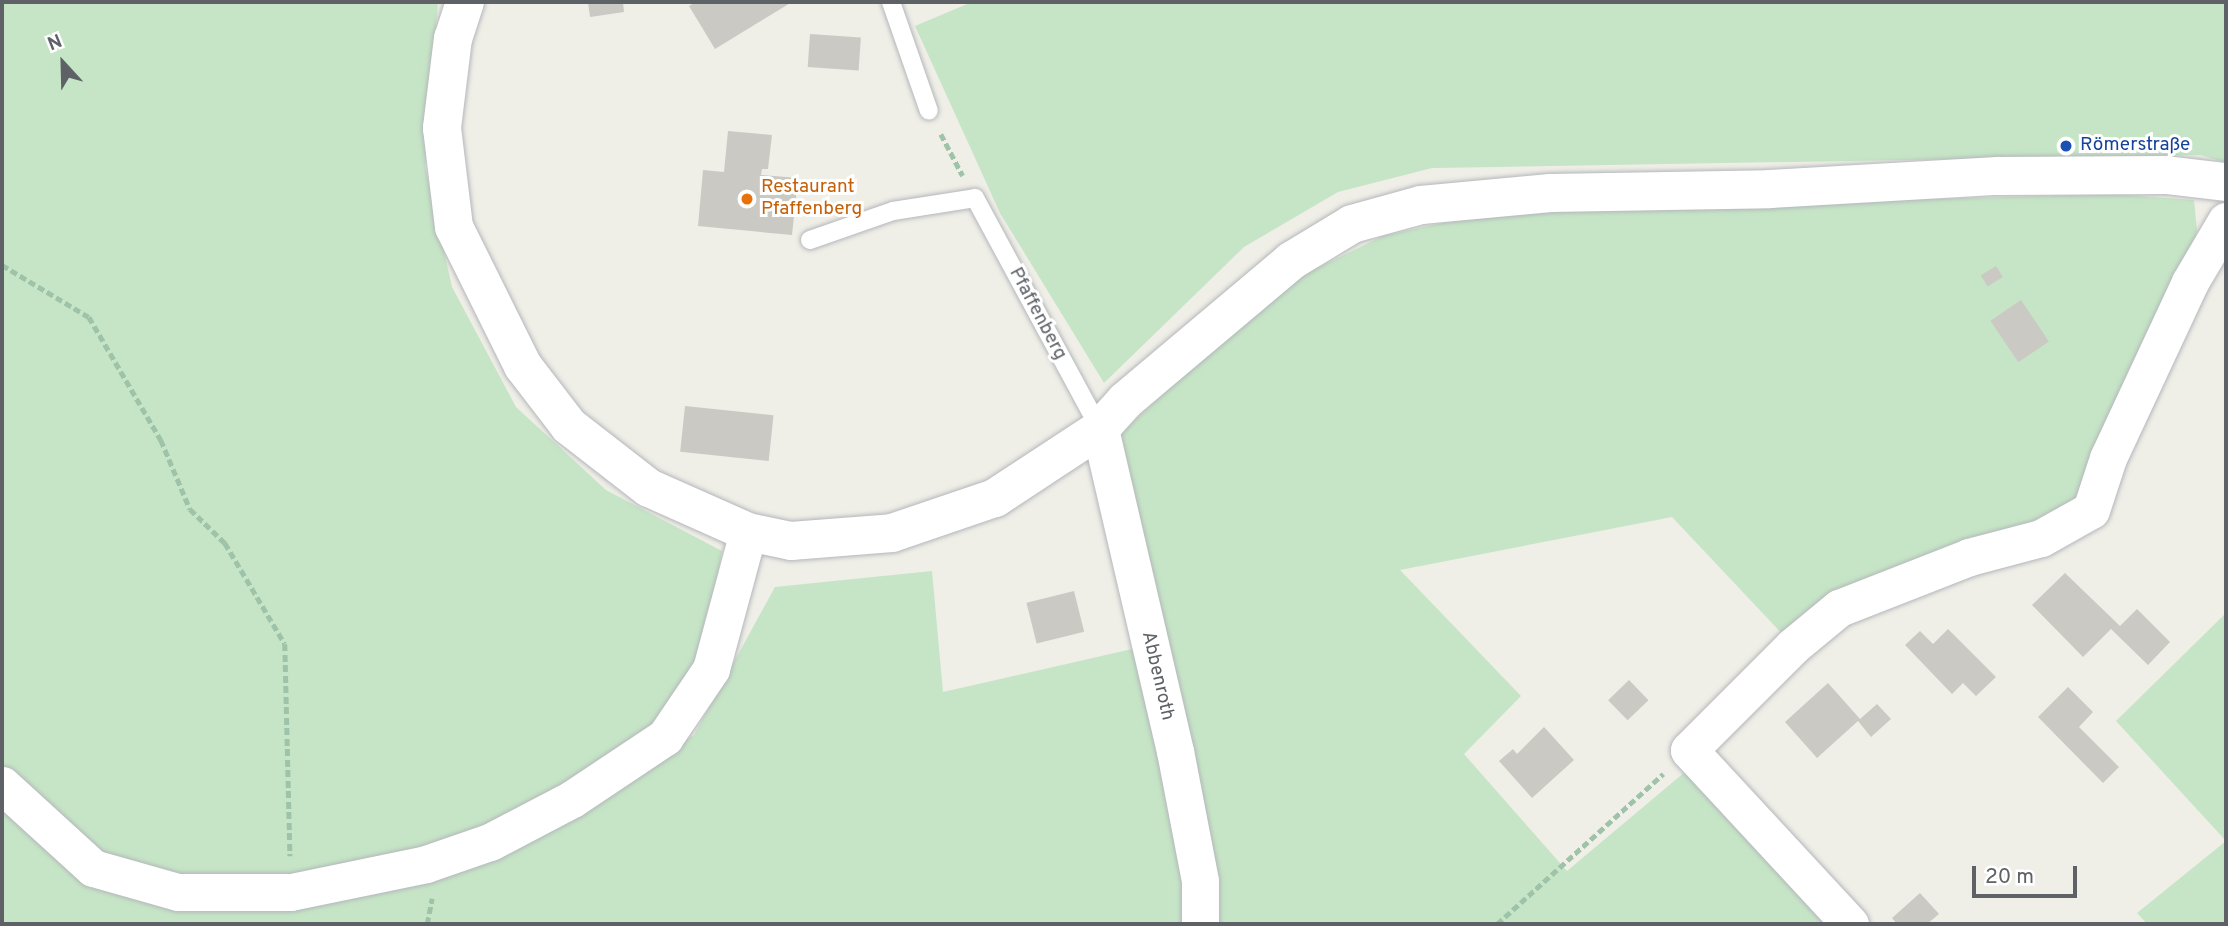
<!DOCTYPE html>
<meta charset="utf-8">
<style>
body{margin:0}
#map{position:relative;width:2228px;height:926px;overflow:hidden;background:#efeee7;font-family:Overpass,sans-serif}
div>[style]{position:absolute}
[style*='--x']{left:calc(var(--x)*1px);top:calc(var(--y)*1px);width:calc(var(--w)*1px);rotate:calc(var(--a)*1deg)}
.green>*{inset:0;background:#c6e5c6}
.building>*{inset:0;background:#cbc9c4;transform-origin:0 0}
.path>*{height:4.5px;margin-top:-2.25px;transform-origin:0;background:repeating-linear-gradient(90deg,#9ec3a8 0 7px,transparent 0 10.5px)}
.roads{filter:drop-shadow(0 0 2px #b4b7bb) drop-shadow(0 0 2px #b4b7bb)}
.lane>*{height:18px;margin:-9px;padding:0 9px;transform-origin:9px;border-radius:9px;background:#fff}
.street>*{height:37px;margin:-18.5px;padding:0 18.5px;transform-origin:18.5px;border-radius:18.5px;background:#fff}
.secondary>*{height:38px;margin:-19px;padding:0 19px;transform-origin:19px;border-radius:19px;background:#fff}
.dots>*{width:19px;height:19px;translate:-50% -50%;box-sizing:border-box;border:4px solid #fff;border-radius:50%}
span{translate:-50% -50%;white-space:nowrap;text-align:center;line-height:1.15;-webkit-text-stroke:6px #fff;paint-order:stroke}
.transit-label{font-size:19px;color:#164399}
.left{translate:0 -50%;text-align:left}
.food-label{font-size:19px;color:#c56008}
.street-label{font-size:19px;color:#5e6266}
.frame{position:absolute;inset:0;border:4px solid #5e6266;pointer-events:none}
.north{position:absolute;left:28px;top:28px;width:70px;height:70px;-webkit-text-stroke:5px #fff;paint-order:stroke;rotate:338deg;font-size:19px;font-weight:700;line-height:28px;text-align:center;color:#5e6266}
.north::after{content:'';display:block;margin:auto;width:24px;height:32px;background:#5e6266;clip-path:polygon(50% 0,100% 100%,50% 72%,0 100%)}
.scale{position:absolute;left:1972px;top:866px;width:105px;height:32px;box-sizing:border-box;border:4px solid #5e6266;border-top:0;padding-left:9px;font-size:21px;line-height:24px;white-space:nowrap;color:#5e6266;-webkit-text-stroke:5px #fff;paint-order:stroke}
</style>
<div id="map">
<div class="green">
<div style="clip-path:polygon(2px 2px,438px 2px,425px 166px,452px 287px,516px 407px,606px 490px,722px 551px,704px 656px,656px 733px,484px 837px,307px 884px,182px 884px,97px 860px,2px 770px)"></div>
<div style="clip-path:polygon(972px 2px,2226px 2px,2226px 163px,2201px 155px,1432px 168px,1338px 192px,1244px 247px,1104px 383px,1000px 213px,915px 26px)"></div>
<div style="clip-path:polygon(2112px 194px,2194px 200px,2197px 231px,2185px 273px,2086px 505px,1787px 639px,1672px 517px,1400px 570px,1521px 696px,1464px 754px,1567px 871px,1692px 766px,1836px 924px,2px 924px,2px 800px,87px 879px,183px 911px,304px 900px,493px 855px,694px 735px,775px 587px,932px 571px,943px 692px,1163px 642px,1115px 438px,1284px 284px,1383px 236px,1495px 211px)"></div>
<div style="clip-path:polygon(2226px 613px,2226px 924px,2147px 924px,2137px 913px,2226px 841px,2116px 721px)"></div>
</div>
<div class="building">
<div style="clip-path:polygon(588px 2px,623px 2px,624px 12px,590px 17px)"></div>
<div style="clip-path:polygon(696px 2px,792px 2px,715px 49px,689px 6px)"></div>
<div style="left:810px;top:34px;width:51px;height:33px;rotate:4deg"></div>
<div style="clip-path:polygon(728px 131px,772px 135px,768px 169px,762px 169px,761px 175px,798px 178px,792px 235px,698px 226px,703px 170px,724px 172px)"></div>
<div style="left:1996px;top:266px;width:13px;height:18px;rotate:58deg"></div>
<div style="left:2021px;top:300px;width:50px;height:37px;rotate:56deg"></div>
<div style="left:685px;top:406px;width:89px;height:46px;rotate:6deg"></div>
<div style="clip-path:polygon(2065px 573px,2120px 626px,2137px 609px,2170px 642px,2148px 665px,2111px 629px,2083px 657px,2032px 605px)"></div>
<div style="left:1074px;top:591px;width:42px;height:49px;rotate:76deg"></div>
<div style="clip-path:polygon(1948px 629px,1996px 677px,1976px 696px,1963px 683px,1952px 694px,1905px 645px,1920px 631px,1933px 644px)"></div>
<div style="left:1629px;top:680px;width:28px;height:29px;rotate:46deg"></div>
<div style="clip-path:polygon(1828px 683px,1860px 719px,1877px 704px,1891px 719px,1871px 737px,1858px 721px,1817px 758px,1785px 722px)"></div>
<div style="clip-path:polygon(2068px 687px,2093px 712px,2079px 727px,2119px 767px,2103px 783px,2038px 717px)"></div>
<div style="clip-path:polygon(1544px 727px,1574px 760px,1532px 798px,1499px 761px,1513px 749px,1517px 754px)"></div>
<div style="clip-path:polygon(1920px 893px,1939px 914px,1927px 924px,1897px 924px,1892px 918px)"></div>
</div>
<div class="path">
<div style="--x:941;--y:134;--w:47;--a:62.4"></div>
<div style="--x:2;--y:265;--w:101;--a:30.9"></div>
<div style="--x:89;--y:317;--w:143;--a:59.7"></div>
<div style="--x:161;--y:440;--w:75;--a:67.2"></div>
<div style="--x:190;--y:509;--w:49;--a:44.2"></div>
<div style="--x:225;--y:543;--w:117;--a:59.3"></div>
<div style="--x:285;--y:644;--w:212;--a:88.6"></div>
<div style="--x:427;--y:924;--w:26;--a:-79"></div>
<div style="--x:1497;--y:924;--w:224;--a:-42.1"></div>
</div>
<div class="roads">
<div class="lane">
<div style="--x:891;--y:2;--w:115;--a:70.8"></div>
<div style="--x:810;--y:240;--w:88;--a:-19.3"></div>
<div style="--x:893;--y:211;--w:83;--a:-9"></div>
<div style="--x:975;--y:198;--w:263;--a:61.6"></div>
</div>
<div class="street">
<div style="--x:1100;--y:429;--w:331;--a:76.9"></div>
<div style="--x:1175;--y:751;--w:132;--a:79.1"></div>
<div style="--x:1200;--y:881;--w:43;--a:90"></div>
<div style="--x:2;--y:785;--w:123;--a:42.4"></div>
<div style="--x:93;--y:868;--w:88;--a:15.8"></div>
<div style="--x:178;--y:892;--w:113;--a:0"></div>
<div style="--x:291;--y:892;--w:138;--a:-11.7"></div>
<div style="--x:426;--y:864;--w:68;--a:-19"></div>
<div style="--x:490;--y:842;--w:93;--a:-27.7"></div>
<div style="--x:572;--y:799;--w:112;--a:-33.7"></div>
<div style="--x:665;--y:737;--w:82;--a:-55.9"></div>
<div style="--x:711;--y:669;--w:142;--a:-74.9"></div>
<div style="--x:1850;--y:924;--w:237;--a:-132.8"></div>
<div style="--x:1689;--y:750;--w:147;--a:-45"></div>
<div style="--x:1793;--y:646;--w:60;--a:-39.6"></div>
<div style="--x:1839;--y:608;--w:140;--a:-21.4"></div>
<div style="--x:1969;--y:557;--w:74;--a:-14.8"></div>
<div style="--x:2041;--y:538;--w:57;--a:-29.2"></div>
<div style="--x:2091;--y:510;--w:55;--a:-71.9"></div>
<div style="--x:2108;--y:458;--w:194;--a:-65"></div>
<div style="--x:2190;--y:282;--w:71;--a:-59.5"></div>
</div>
<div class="secondary">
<div style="--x:465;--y:2;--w:38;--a:108"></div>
<div style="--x:453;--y:38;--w:91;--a:97"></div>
<div style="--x:442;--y:128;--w:100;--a:83.1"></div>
<div style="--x:454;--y:227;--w:155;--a:63.6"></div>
<div style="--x:523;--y:366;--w:76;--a:52.5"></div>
<div style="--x:569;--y:426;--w:101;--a:37.8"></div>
<div style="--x:649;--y:488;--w:108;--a:24"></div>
<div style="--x:748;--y:532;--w:44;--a:11.8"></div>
<div style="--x:791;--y:541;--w:101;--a:-4.5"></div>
<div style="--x:892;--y:533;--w:109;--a:-18.8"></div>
<div style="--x:995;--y:498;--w:126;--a:-33.3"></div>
<div style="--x:1100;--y:429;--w:38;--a:-48"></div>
<div style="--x:1125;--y:401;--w:217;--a:-40.1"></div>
<div style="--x:1291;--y:261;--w:71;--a:-31.2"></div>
<div style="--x:1352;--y:224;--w:72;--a:-15.4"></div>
<div style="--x:1421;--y:205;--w:130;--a:-5.3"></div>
<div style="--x:1550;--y:193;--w:220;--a:-1"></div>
<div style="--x:1770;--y:189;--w:228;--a:-3.3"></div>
<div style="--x:1998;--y:176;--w:168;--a:-0.3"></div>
<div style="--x:2166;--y:175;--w:60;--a:6.7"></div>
</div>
</div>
<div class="dots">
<div style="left:2066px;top:146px;background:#1a4fb4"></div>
<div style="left:747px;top:199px;background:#e8710a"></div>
</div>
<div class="transit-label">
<span class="left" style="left:2080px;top:146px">Römerstraße</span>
</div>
<div class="food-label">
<span class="left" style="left:761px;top:199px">Restaurant<br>Pfaffenberg</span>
</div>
<div class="street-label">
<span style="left:1037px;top:314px;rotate:62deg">Pfaffenberg</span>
<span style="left:1157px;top:676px;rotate:77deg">Abbenroth</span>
</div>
<div class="frame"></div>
<div class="north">N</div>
<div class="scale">20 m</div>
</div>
